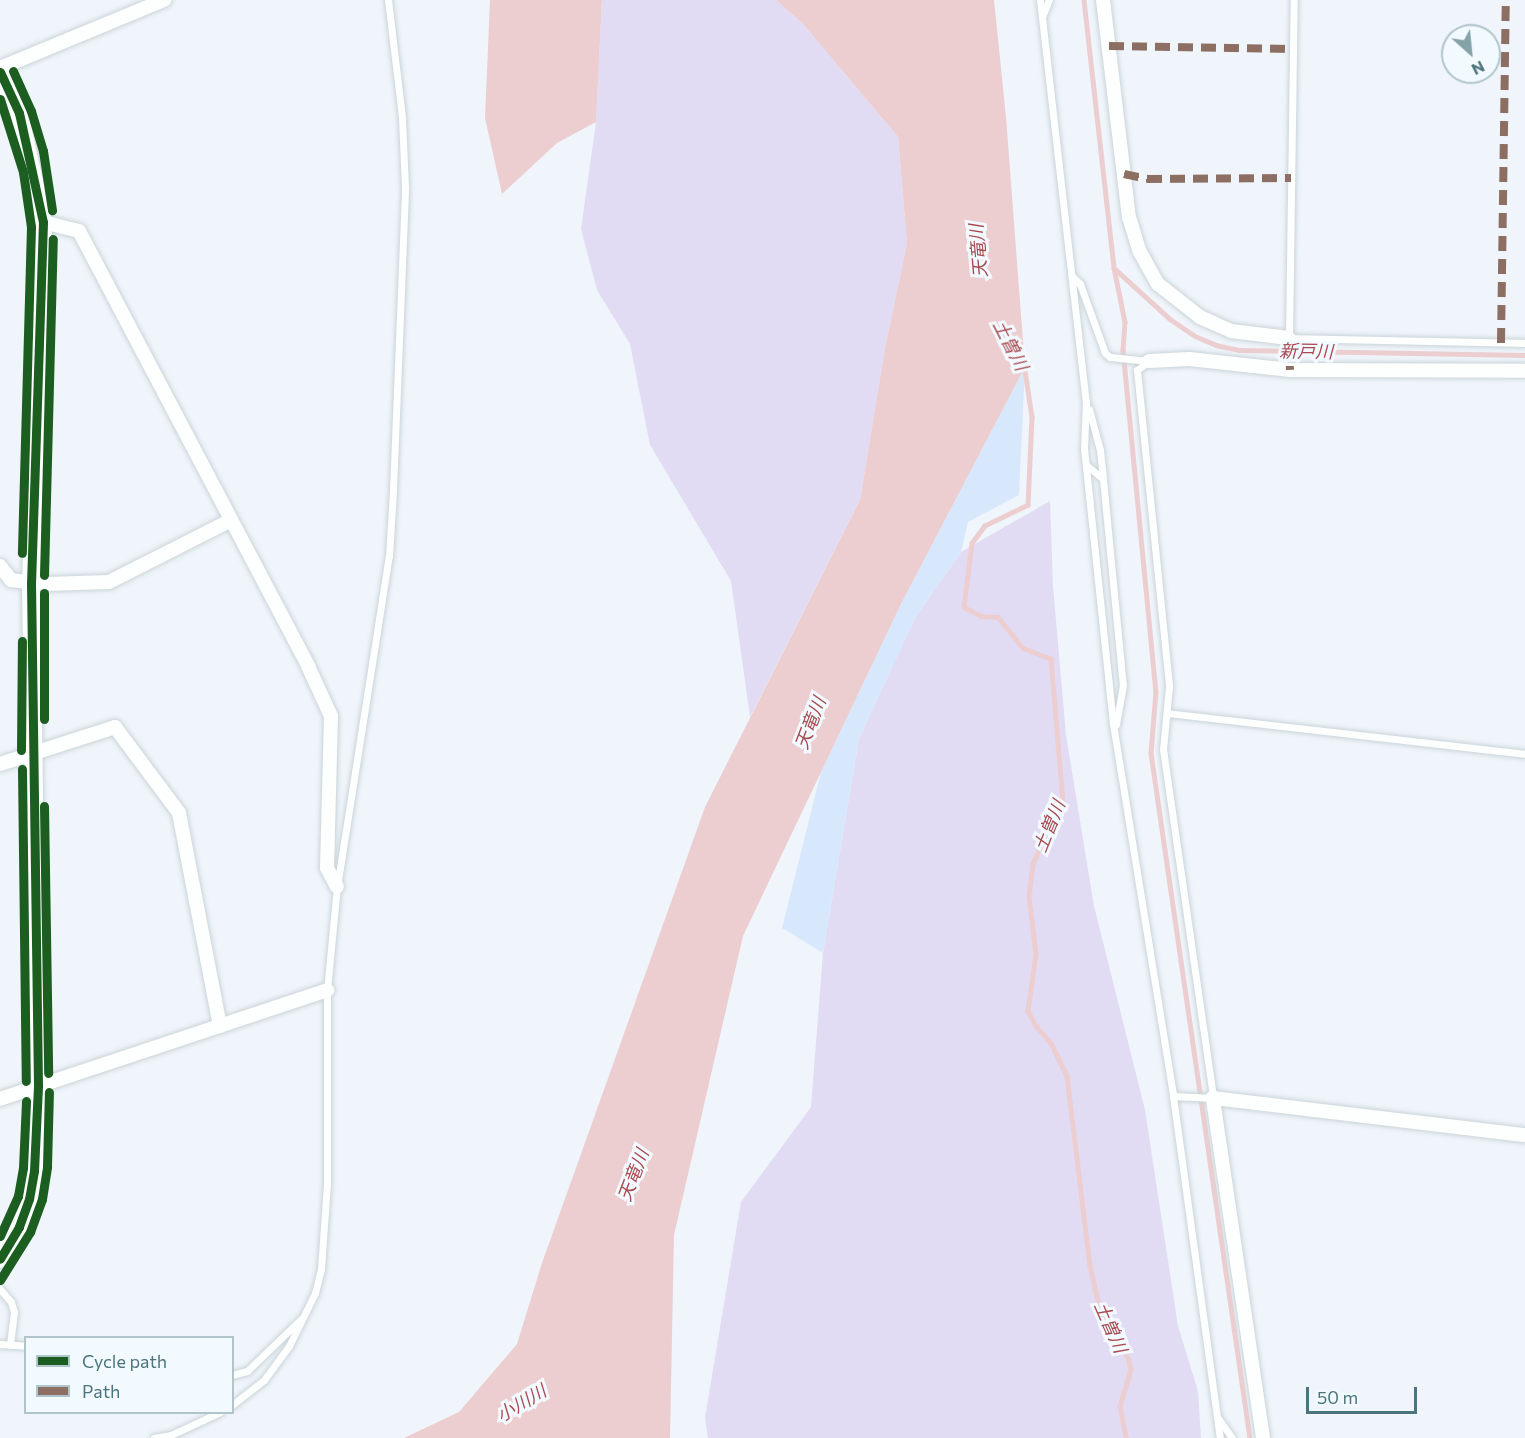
<!DOCTYPE html>
<meta charset="utf-8">
<style>
body{margin:0}
#map{position:relative;width:1525px;height:1438px;overflow:hidden;background:#eff5fa;font-family:Commissioner,"Noto Sans JP",sans-serif}
div>[style]{position:absolute}
[style*='--x']{left:calc(var(--x)*1px);top:calc(var(--y)*1px);width:calc(var(--w)*1px);rotate:calc(var(--a)*1deg)}
.green>*{inset:0;background:#e1dcf3}
.sand>*{inset:0;background:#d7e8fd}
.water>*{inset:0;background:#ecced1}
.stream>*{height:4.5px;margin:-2.25px;padding:0 2.25px;transform-origin:2.25px;border-radius:2.25px;background:#ecced1}
.roads{filter:drop-shadow(0 0 2px #cad4d8) drop-shadow(0 0 2px #cad4d8)}
.service>*{height:7px;margin:-3.5px;padding:0 3.5px;transform-origin:3.5px;border-radius:3.5px;background:#fdfefe}
.minor>*{height:14px;margin:-7px;padding:0 7px;transform-origin:7px;border-radius:7px;background:#fdfefe}
.tertiary>*{height:18px;margin:-9px;padding:0 9px;transform-origin:9px;border-radius:9px;background:#fdfefe}
.quiet>*{height:8px;margin-top:-4px;transform-origin:0;background:repeating-linear-gradient(90deg,#8d6e63 0 15px,transparent 0 23px)}
.cycleway>*{height:9px;margin:-4.5px;padding:0 4.5px;transform-origin:4.5px;border-radius:4.5px;background:#1b5e20}
span{translate:-50% -50%;white-space:nowrap;text-align:center;line-height:1.15;-webkit-text-stroke:6px #f3faff;paint-order:stroke}
.water-label{font-size:18px;color:#a84a4f;font-style:italic}
.legend{position:absolute;left:24px;top:1336px;width:210px;height:78px;box-sizing:border-box;background:#f3faff;border:2px solid #b0c5cb;margin:0;padding:8px 10px;list-style:none;font-size:18px;color:#4b757c}
.legend li{display:flex;align-items:center;gap:12px;height:30px}
.legend b{width:30px;border:2px solid #b0c5cb}
.north{position:absolute;left:1441px;top:24px;width:60px;height:60px;box-sizing:border-box;background:#f3faff;border:2px solid #b0c5cb;border-radius:50%;rotate:153deg;font-size:16px;font-weight:700;line-height:24px;text-align:center;color:#4b757c}
.north::after{content:'';display:block;margin:auto;width:21px;height:27px;background:#84a2a8;clip-path:polygon(50% 0,100% 100%,50% 72%,0 100%)}
.scale{position:absolute;left:1306px;top:1387px;width:111px;height:27px;box-sizing:border-box;border:3px solid #4b757c;border-top:0;padding-left:8px;font-size:18px;line-height:21px;white-space:nowrap;color:#4b757c;-webkit-text-stroke:4px #f3faff;paint-order:stroke}
</style>
<div id="map">
<div class="green">
<div style="clip-path:polygon(602px 0,776px 0,803px 24px,898px 137px,907px 243px,885px 348px,860px 500px,750px 717px,731px 581px,650px 445px,630px 344px,597px 290px,581px 229px,596px 122px)"></div>
<div style="clip-path:polygon(1050px 501px,1053px 586px,1066px 735px,1094px 906px,1145px 1110px,1178px 1326px,1198px 1391px,1201px 1438px,708px 1438px,705px 1418px,741px 1202px,811px 1107px,823px 953px,859px 738px,915px 618px,961px 552px)"></div>
</div>
<div class="sand">
<div style="clip-path:polygon(1025px 367px,1019px 495px,968px 522px,961px 552px,915px 618px,859px 738px,823px 953px,782px 928px,821px 772px,902px 602px)"></div>
</div>
<div class="water">
<div style="clip-path:polygon(490px 0,602px 0,596px 122px,557px 143px,502px 194px,485px 118px)"></div>
<div style="clip-path:polygon(776px 0,994px 0,1006px 117px,1025px 367px,902px 602px,743px 936px,674px 1235px,670px 1438px,404px 1438px,459px 1412px,517px 1344px,542px 1263px,705px 807px,860px 500px,885px 348px,907px 243px,898px 137px,803px 24px)"></div>
</div>
<div class="stream">
<div style="--x:1084;--y:0;--w:270;--a:83.6"></div>
<div style="--x:1114;--y:268;--w:55;--a:78.5"></div>
<div style="--x:1125;--y:322;--w:28;--a:94"></div>
<div style="--x:1123;--y:350;--w:343;--a:84.5"></div>
<div style="--x:1156;--y:691;--w:62;--a:94.6"></div>
<div style="--x:1151;--y:753;--w:692;--a:81.78"></div>
<div style="--x:1114;--y:268;--w:76;--a:42.3"></div>
<div style="--x:1170;--y:319;--w:30;--a:34"></div>
<div style="--x:1195;--y:336;--w:23;--a:23"></div>
<div style="--x:1216;--y:345;--w:24;--a:12"></div>
<div style="--x:1239;--y:350;--w:286;--a:1"></div>
<div style="--x:1024;--y:364;--w:54;--a:81.4"></div>
<div style="--x:1032;--y:417;--w:88;--a:92.6"></div>
<div style="--x:1028;--y:505;--w:48;--a:154"></div>
<div style="--x:985;--y:526;--w:21;--a:127"></div>
<div style="--x:972;--y:543;--w:64;--a:97.1"></div>
<div style="--x:964;--y:607;--w:19;--a:28"></div>
<div style="--x:981;--y:616;--w:17;--a:3"></div>
<div style="--x:998;--y:617;--w:40;--a:51"></div>
<div style="--x:1023;--y:648;--w:30;--a:21"></div>
<div style="--x:1051;--y:659;--w:143;--a:85.2"></div>
<div style="--x:1063;--y:801;--w:70;--a:115.5"></div>
<div style="--x:1033;--y:864;--w:32;--a:97"></div>
<div style="--x:1029;--y:896;--w:58;--a:83.1"></div>
<div style="--x:1036;--y:954;--w:58;--a:98"></div>
<div style="--x:1028;--y:1011;--w:17;--a:62"></div>
<div style="--x:1036;--y:1026;--w:23;--a:49"></div>
<div style="--x:1051;--y:1043;--w:37;--a:64"></div>
<div style="--x:1067;--y:1076;--w:190;--a:83.1"></div>
<div style="--x:1090;--y:1265;--w:46;--a:77.5"></div>
<div style="--x:1100;--y:1310;--w:58;--a:59.9"></div>
<div style="--x:1129;--y:1360;--w:10;--a:79"></div>
<div style="--x:1131;--y:1370;--w:38;--a:107"></div>
<div style="--x:1120;--y:1406;--w:33;--a:79"></div>
</div>
<div class="roads">
<div class="service">
<div style="--x:1040;--y:0;--w:404;--a:83.5"></div>
<div style="--x:1086;--y:401;--w:47;--a:92.4"></div>
<div style="--x:1084;--y:448;--w:278;--a:84"></div>
<div style="--x:1113;--y:724;--w:377;--a:80.8"></div>
<div style="--x:1173;--y:1096;--w:345;--a:82.2"></div>
<div style="--x:1042;--y:17;--w:18;--a:-68"></div>
<div style="--x:1073;--y:277;--w:10;--a:45"></div>
<div style="--x:1080;--y:284;--w:73;--a:70.1"></div>
<div style="--x:1105;--y:353;--w:6;--a:39"></div>
<div style="--x:1110;--y:357;--w:39;--a:6"></div>
<div style="--x:1289;--y:338;--w:338;--a:-89.2"></div>
<div style="--x:1289;--y:338;--w:236;--a:1.2"></div>
<div style="--x:1149;--y:361;--w:15;--a:143"></div>
<div style="--x:1137;--y:370;--w:318;--a:84.2"></div>
<div style="--x:1169;--y:686;--w:63;--a:95.4"></div>
<div style="--x:1163;--y:749;--w:353;--a:81.8"></div>
<div style="--x:1213;--y:1098;--w:40;--a:-177.1"></div>
<div style="--x:1089;--y:409;--w:42;--a:75"></div>
<div style="--x:1100;--y:450;--w:29;--a:84"></div>
<div style="--x:1086;--y:465;--w:22;--a:39"></div>
<div style="--x:1103;--y:479;--w:207;--a:84.5"></div>
<div style="--x:1123;--y:685;--w:40;--a:100"></div>
<div style="--x:1167;--y:713;--w:360;--a:6.5"></div>
<div style="--x:0;--y:1289;--w:17;--a:50"></div>
<div style="--x:11;--y:1302;--w:10;--a:73"></div>
<div style="--x:14;--y:1312;--w:33;--a:97"></div>
<div style="--x:0;--y:1344;--w:26;--a:4"></div>
<div style="--x:232;--y:1375;--w:16;--a:-15"></div>
<div style="--x:247;--y:1371;--w:75;--a:-43.9"></div>
<div style="--x:232;--y:1405;--w:41;--a:-38"></div>
<div style="--x:264;--y:1380;--w:42;--a:-53.7"></div>
<div style="--x:289;--y:1346;--w:59;--a:-63.9"></div>
<div style="--x:315;--y:1293;--w:25;--a:-76"></div>
<div style="--x:321;--y:1269;--w:85;--a:-86"></div>
<div style="--x:327;--y:1184;--w:194;--a:-90"></div>
<div style="--x:327;--y:990;--w:103;--a:-84.5"></div>
<div style="--x:337;--y:887;--w:335;--a:-81.1"></div>
<div style="--x:389;--y:556;--w:66;--a:-86.5"></div>
<div style="--x:393;--y:490;--w:303;--a:-87.7"></div>
<div style="--x:405;--y:187;--w:70;--a:-92.5"></div>
<div style="--x:402;--y:117;--w:118;--a:-96.8"></div>
<div style="--x:1218;--y:1418;--w:24;--a:55"></div>
<div style="--x:154;--y:1438;--w:17;--a:-10"></div>
<div style="--x:171;--y:1435;--w:54;--a:-25.1"></div>
</div>
<div class="minor">
<div style="--x:1103;--y:0;--w:219;--a:83.2"></div>
<div style="--x:1129;--y:217;--w:37;--a:73"></div>
<div style="--x:1140;--y:252;--w:37;--a:61"></div>
<div style="--x:1158;--y:284;--w:53;--a:38.2"></div>
<div style="--x:1200;--y:317;--w:34;--a:24"></div>
<div style="--x:1231;--y:331;--w:58;--a:6.9"></div>
<div style="--x:0;--y:68;--w:178;--a:-22.5"></div>
<div style="--x:43;--y:222;--w:37;--a:14"></div>
<div style="--x:79;--y:231;--w:492;--a:62.2"></div>
<div style="--x:308;--y:666;--w:55;--a:65.3"></div>
<div style="--x:331;--y:716;--w:152;--a:91.5"></div>
<div style="--x:327;--y:868;--w:21;--a:62"></div>
<div style="--x:1149;--y:361;--w:40;--a:-2.9"></div>
<div style="--x:1189;--y:359;--w:102;--a:6.2"></div>
<div style="--x:1290;--y:370;--w:235;--a:0.2"></div>
<div style="--x:0;--y:566;--w:18;--a:52"></div>
<div style="--x:11;--y:580;--w:34;--a:7"></div>
<div style="--x:45;--y:584;--w:64;--a:-1.8"></div>
<div style="--x:109;--y:582;--w:135;--a:-26.9"></div>
<div style="--x:0;--y:764;--w:121;--a:-17.8"></div>
<div style="--x:115;--y:727;--w:107;--a:53.3"></div>
<div style="--x:179;--y:813;--w:217;--a:79.1"></div>
<div style="--x:0;--y:1099;--w:345;--a:-18.4"></div>
<div style="--x:1263;--y:1438;--w:344;--a:-98.4"></div>
<div style="--x:1213;--y:1098;--w:314;--a:6.8"></div>
</div>
<div class="tertiary">
<div style="--x:0;--y:72;--w:45;--a:65.1"></div>
<div style="--x:19;--y:113;--w:112;--a:77.6"></div>
<div style="--x:43;--y:222;--w:361;--a:91.9"></div>
<div style="--x:31;--y:583;--w:503;--a:89.2"></div>
<div style="--x:38;--y:1086;--w:85;--a:92.7"></div>
<div style="--x:34;--y:1171;--w:28;--a:100"></div>
<div style="--x:29;--y:1199;--w:30;--a:110"></div>
<div style="--x:19;--y:1227;--w:37;--a:121"></div>
</div>
</div>
<div class="quiet">
<div style="--x:1109;--y:46;--w:184;--a:0.9"></div>
<div style="--x:1124;--y:174;--w:24;--a:12"></div>
<div style="--x:1147;--y:179;--w:144;--a:-0.4"></div>
<div style="--x:1289;--y:343;--w:27;--a:88"></div>
<div style="--x:1501;--y:343;--w:343;--a:-89.2"></div>
</div>
<div class="cycleway">
<div style="--x:13;--y:71;--w:44;--a:65.8"></div>
<div style="--x:31;--y:111;--w:42;--a:73.3"></div>
<div style="--x:43;--y:151;--w:60;--a:81.3"></div>
<div style="--x:0;--y:72;--w:45;--a:65.1"></div>
<div style="--x:19;--y:113;--w:112;--a:77.6"></div>
<div style="--x:43;--y:222;--w:361;--a:91.9"></div>
<div style="--x:31;--y:583;--w:503;--a:89.2"></div>
<div style="--x:38;--y:1086;--w:85;--a:92.7"></div>
<div style="--x:34;--y:1171;--w:28;--a:100"></div>
<div style="--x:29;--y:1199;--w:30;--a:110"></div>
<div style="--x:19;--y:1227;--w:37;--a:121"></div>
<div style="--x:0;--y:99;--w:77;--a:72.5"></div>
<div style="--x:23;--y:172;--w:56;--a:81.7"></div>
<div style="--x:31;--y:227;--w:326;--a:91.6"></div>
<div style="--x:44;--y:575;--w:336;--a:-88.5"></div>
<div style="--x:44;--y:719;--w:126;--a:-90"></div>
<div style="--x:21;--y:750;--w:109;--a:-89.5"></div>
<div style="--x:22;--y:769;--w:312;--a:89.3"></div>
<div style="--x:44;--y:806;--w:267;--a:89.1"></div>
<div style="--x:0;--y:1236;--w:44;--a:-65.8"></div>
<div style="--x:18;--y:1196;--w:28;--a:-80"></div>
<div style="--x:23;--y:1168;--w:67;--a:-87.4"></div>
<div style="--x:0;--y:1280;--w:57;--a:-58"></div>
<div style="--x:30;--y:1232;--w:35;--a:-70"></div>
<div style="--x:42;--y:1199;--w:33;--a:-81"></div>
<div style="--x:47;--y:1166;--w:74;--a:-88.5"></div>
</div>
<div class="water-label">
<span style="left:978px;top:251px;rotate:-95deg">天竜川</span>
<span style="left:1011px;top:345px;rotate:63deg">土曽川</span>
<span style="left:1306px;top:351px;rotate:1deg">新戸川</span>
<span style="left:810px;top:723px;rotate:-69deg">天竜川</span>
<span style="left:1049px;top:826px;rotate:-68deg">土曽川</span>
<span style="left:633px;top:1175px;rotate:-69deg">天竜川</span>
<span style="left:1111px;top:1327px;rotate:66deg">土曽川</span>
<span style="left:521px;top:1403px;rotate:-31deg">小川川</span>
</div>
<ul class="legend">
<li><b style="height:8px;background:#1b5e20"></b>Cycle path</li>
<li><b style="height:8px;background:#8d6e63"></b>Path</li>
</ul>
<div class="north">N</div>
<div class="scale">50 m</div>
</div>
